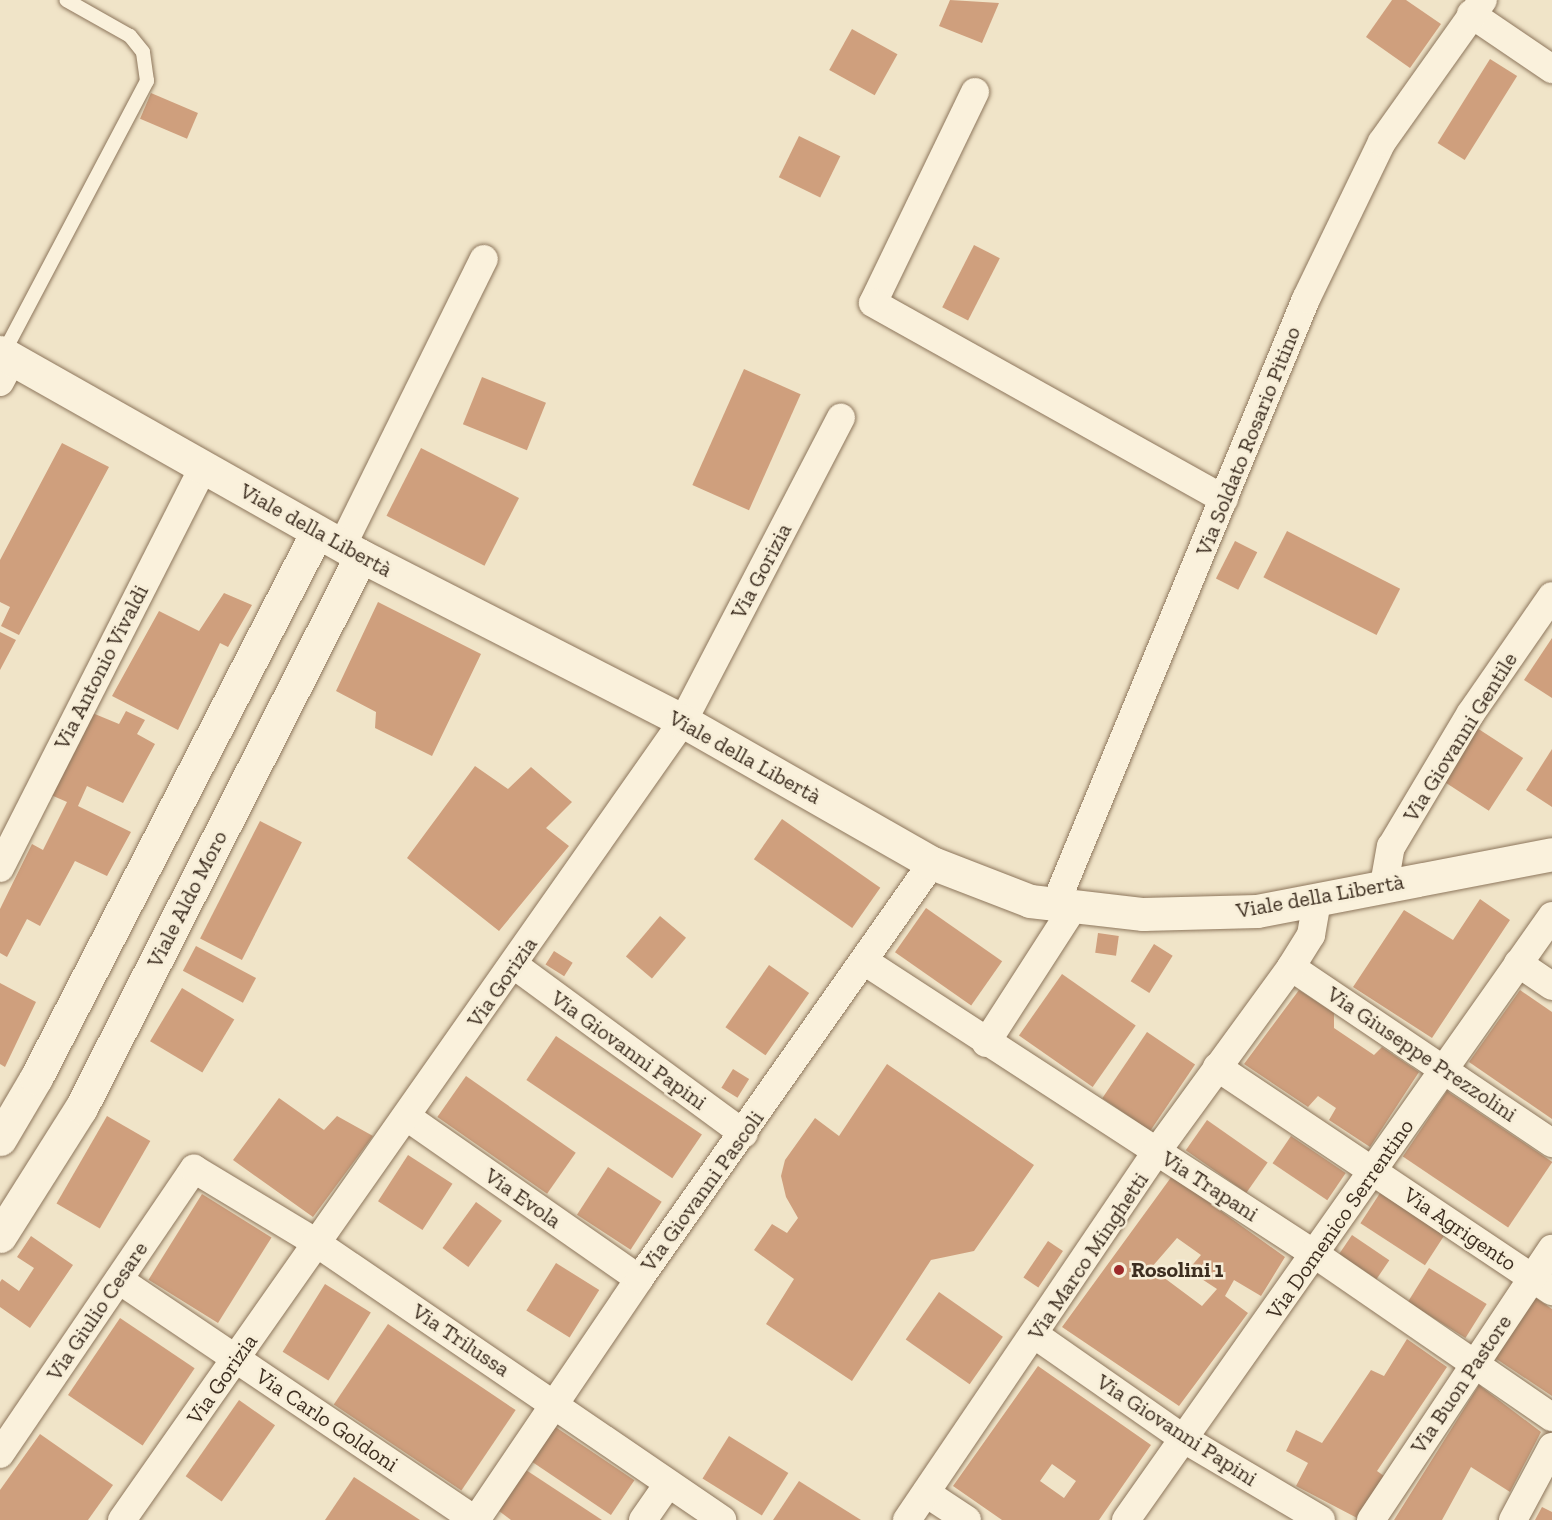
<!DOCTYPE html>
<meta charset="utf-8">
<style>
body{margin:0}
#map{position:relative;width:1552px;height:1520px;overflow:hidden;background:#f0e4c8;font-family:"Zilla Slab",serif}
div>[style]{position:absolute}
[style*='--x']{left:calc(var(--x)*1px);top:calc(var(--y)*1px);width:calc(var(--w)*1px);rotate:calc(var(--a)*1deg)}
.building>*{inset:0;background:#cf9f7d;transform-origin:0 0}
.roads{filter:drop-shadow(0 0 2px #8d765c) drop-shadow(0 0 2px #8d765c)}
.service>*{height:14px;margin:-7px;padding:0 7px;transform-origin:7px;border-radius:7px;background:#faf1dc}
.minor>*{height:28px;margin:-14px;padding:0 14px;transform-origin:14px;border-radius:14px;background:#faf1dc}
.tertiary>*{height:33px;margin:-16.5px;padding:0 16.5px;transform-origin:16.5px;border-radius:16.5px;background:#faf1dc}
.dots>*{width:16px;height:16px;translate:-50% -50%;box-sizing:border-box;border:3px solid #f7eed8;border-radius:50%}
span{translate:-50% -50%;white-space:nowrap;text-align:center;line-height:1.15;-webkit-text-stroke:5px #f7eed8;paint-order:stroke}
.street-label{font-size:22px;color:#3d2e20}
.poi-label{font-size:22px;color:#3d2e20;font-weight:700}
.left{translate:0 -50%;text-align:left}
</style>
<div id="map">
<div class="building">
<div style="clip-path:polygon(950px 0,999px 3px,982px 43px,939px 26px)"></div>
<div style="clip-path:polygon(1392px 0,1406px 0,1441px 24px,1410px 68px,1366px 37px)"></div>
<div style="left:852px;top:29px;width:52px;height:47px;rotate:29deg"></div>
<div style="left:1490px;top:59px;width:32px;height:99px;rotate:32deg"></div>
<div style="left:151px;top:93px;width:51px;height:28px;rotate:23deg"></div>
<div style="left:799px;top:136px;width:46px;height:46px;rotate:26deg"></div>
<div style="left:974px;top:245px;width:29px;height:70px;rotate:27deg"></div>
<div style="left:744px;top:369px;width:62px;height:127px;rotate:24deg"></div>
<div style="left:482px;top:377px;width:69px;height:51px;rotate:22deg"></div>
<div style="clip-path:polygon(62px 443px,109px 467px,19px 635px,1px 626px,10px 607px,0 602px,0 560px)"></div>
<div style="left:421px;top:448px;width:110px;height:76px;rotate:27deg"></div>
<div style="left:1287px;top:531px;width:127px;height:52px;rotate:27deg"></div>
<div style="left:1235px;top:541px;width:25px;height:42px;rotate:27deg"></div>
<div style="clip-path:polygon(224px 593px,252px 605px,228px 647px,220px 643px,178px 730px,112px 696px,159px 611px,199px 631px)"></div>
<div style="clip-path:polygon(378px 602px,481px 654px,432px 756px,375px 728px,376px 712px,336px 691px)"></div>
<div style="clip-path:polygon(0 632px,16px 640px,0 670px)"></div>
<div style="clip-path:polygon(1552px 638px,1552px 698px,1524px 680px)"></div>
<div style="clip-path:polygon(126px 711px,145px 720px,137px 734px,155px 744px,123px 803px,87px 786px,78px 806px,131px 832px,107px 876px,75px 861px,40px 926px,27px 919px,7px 957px,0 953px,0 909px,32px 844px,43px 850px,67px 802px,51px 795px,90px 712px,119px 724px)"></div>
<div style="left:1477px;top:728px;width:55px;height:63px;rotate:33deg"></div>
<div style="clip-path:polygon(1552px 749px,1552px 807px,1526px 790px)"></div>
<div style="clip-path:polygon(475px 766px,508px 789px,531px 767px,572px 802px,546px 828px,569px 846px,499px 931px,407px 858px)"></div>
<div style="left:782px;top:819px;width:120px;height:49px;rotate:35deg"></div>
<div style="left:260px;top:821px;width:47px;height:132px;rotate:27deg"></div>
<div style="clip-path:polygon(1480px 899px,1510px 920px,1432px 1038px,1353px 987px,1404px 910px,1453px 940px)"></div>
<div style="left:926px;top:908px;width:93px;height:54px;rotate:35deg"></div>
<div style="left:660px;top:916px;width:34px;height:53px;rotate:40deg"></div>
<div style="left:1098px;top:933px;width:21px;height:20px;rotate:8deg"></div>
<div style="left:1154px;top:944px;width:22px;height:44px;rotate:32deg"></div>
<div style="left:196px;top:946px;width:68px;height:28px;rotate:28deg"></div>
<div style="left:554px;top:951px;width:22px;height:16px;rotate:32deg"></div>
<div style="left:769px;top:965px;width:49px;height:76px;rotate:35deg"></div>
<div style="left:1062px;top:974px;width:90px;height:75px;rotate:35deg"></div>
<div style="clip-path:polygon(0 983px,36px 1002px,5px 1067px,0 1064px)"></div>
<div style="left:182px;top:988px;width:61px;height:62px;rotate:31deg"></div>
<div style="clip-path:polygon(1299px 990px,1334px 1013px,1334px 1028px,1374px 1055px,1382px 1047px,1419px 1072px,1370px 1147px,1329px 1120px,1336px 1108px,1318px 1096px,1308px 1107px,1244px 1064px)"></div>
<div style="clip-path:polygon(1520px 990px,1552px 1012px,1552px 1119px,1469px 1062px)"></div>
<div style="left:1147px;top:1032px;width:58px;height:80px;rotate:34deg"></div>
<div style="left:556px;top:1036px;width:176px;height:53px;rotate:34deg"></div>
<div style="clip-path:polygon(887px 1064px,1034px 1165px,974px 1251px,931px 1260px,852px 1381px,766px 1324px,794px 1279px,754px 1250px,772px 1224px,787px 1233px,798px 1218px,786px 1197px,781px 1176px,785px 1160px,815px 1118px,839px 1136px)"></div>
<div style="left:733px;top:1069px;width:19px;height:22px;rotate:32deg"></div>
<div style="left:466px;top:1076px;width:134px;height:50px;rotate:35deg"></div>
<div style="left:1447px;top:1091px;width:127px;height:79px;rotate:34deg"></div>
<div style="clip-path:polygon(279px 1098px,324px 1130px,337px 1116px,373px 1136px,313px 1217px,233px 1160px)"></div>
<div style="left:107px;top:1116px;width:50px;height:101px;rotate:30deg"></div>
<div style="left:1207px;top:1120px;width:74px;height:37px;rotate:35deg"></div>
<div style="left:1291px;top:1136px;width:66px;height:33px;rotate:34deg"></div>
<div style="left:408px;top:1155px;width:53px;height:55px;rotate:33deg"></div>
<div style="left:608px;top:1167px;width:64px;height:57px;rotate:33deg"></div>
<div style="clip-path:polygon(evenodd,1172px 1176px,1285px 1257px,1261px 1296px,1234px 1280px,1225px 1296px,1248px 1313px,1179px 1406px,1062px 1327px,1172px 1176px,1177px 1238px,1201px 1255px,1188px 1270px,1217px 1289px,1202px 1306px,1151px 1268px,1177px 1238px)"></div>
<div style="left:1380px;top:1193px;width:77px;height:36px;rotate:33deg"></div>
<div style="left:202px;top:1194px;width:82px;height:101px;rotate:32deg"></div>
<div style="left:476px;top:1202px;width:32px;height:57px;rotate:36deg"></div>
<div style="left:1352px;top:1235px;width:45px;height:23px;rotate:34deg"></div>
<div style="clip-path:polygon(31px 1236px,73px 1265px,30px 1328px,0 1307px,0 1282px,2px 1279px,19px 1291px,34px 1268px,17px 1257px)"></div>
<div style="left:1048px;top:1241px;width:18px;height:44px;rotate:34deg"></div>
<div style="left:556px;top:1263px;width:51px;height:56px;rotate:32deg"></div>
<div style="left:1429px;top:1268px;width:68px;height:40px;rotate:32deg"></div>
<div style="left:325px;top:1284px;width:54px;height:80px;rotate:32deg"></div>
<div style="left:939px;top:1292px;width:78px;height:58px;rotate:35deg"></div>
<div style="clip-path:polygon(1536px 1298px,1552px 1309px,1552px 1396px,1495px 1358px)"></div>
<div style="left:120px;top:1318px;width:90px;height:93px;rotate:34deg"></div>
<div style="left:388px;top:1324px;width:154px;height:97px;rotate:34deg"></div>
<div style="clip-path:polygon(1407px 1339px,1447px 1367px,1377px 1471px,1384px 1476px,1359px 1519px,1296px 1486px,1308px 1463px,1286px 1451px,1296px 1430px,1322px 1443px,1371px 1370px,1384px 1376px)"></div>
<div style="clip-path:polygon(evenodd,1038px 1366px,1151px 1445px,1099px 1520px,1002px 1520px,953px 1486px,1038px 1366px,1052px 1464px,1076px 1481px,1064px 1498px,1040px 1481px,1052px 1464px)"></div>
<div style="clip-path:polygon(1479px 1385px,1541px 1432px,1510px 1492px,1471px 1467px,1442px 1520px,1394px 1520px)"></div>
<div style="left:239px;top:1400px;width:44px;height:93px;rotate:35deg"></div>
<div style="left:554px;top:1426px;width:97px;height:42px;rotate:34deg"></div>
<div style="clip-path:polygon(40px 1434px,113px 1485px,88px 1520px,0 1520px,0 1490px)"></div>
<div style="left:729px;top:1436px;width:70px;height:50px;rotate:32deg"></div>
<div style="clip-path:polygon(526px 1470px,602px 1520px,511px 1520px,499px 1511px)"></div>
<div style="clip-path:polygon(354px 1477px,420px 1520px,325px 1520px)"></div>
<div style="clip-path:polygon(799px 1481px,861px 1520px,773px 1520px)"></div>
<div style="clip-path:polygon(1542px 1507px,1552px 1512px,1552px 1520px,1535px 1520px)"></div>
</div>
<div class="roads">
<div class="service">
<div style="--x:3;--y:354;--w:309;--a:-62.2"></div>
<div style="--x:147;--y:81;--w:29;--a:-98"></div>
<div style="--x:143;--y:52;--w:21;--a:-129"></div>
<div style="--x:130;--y:36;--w:73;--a:-150.6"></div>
</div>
<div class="minor">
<div style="--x:1471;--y:14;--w:98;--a:34.2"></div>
<div style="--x:975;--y:92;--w:234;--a:115.8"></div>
<div style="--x:873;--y:303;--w:402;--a:29.2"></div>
<div style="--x:0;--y:382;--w:26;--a:-62"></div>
<div style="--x:342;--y:546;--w:320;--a:-63.7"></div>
<div style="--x:0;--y:868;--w:449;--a:-63.1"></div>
<div style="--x:1384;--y:885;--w:39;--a:-80"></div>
<div style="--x:1391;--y:847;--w:156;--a:-59.2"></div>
<div style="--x:1471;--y:713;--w:142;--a:-55.3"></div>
<div style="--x:1055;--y:905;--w:656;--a:-67.5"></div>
<div style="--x:1306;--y:299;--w:174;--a:-64.2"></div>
<div style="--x:1382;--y:142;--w:174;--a:-54.6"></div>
<div style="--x:864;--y:961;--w:539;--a:33.04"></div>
<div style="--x:1316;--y:1255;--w:286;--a:34.5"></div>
<div style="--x:1518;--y:963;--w:41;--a:34.1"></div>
<div style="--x:514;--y:965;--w:285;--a:36.3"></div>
<div style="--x:1291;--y:967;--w:315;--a:34"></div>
<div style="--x:986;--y:1043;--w:161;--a:-57.2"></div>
<div style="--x:1217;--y:1067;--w:403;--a:33.8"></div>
<div style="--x:407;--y:1117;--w:283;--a:34.9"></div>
<div style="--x:119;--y:1280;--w:429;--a:34"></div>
<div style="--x:1035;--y:1335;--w:182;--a:34.9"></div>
<div style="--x:1184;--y:1439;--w:159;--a:30.6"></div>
<div style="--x:0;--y:1454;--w:345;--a:-55.8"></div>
<div style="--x:194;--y:1169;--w:141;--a:31.1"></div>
<div style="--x:315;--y:1242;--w:493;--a:34.3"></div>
<div style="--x:926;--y:1493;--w:49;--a:33.4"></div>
<div style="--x:122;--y:1520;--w:976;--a:-54.93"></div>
<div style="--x:683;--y:721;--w:342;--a:-62.5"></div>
<div style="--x:476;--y:1520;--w:291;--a:-55.9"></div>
<div style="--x:639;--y:1279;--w:509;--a:-54.84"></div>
<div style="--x:643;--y:1520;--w:44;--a:-55.2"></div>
<div style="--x:907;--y:1520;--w:446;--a:-55.9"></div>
<div style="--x:1157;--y:1151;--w:228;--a:-53.9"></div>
<div style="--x:1291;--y:967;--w:38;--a:-58"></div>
<div style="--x:1311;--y:935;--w:36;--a:-80"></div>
<div style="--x:1126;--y:1520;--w:739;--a:-54.8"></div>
<div style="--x:1371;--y:1520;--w:326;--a:-56.3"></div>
<div style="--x:1513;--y:1520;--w:83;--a:-61.9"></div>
</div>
<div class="tertiary">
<div style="--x:0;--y:352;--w:415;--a:29.5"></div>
<div style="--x:361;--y:556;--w:362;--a:27.1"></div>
<div style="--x:683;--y:721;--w:287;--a:29.7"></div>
<div style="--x:932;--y:863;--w:105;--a:21.2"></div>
<div style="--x:1030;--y:901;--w:114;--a:6.6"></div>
<div style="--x:1143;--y:914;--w:114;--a:-1.5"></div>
<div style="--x:1257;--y:911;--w:300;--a:-10.9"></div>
<div style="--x:0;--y:1139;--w:71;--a:-59.5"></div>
<div style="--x:36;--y:1078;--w:614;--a:-62.77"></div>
<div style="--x:0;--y:1236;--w:151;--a:-57.7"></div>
<div style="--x:81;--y:1108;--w:619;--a:-63.1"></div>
</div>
</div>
<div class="dots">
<div style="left:1119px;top:1270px;background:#9e2a2b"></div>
</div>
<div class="street-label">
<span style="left:1248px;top:441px;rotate:-68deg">Via Soldato Rosario Pitino</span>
<span style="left:316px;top:530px;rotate:29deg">Viale della Libertà</span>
<span style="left:761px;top:571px;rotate:-62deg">Via Gorizia</span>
<span style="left:101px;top:667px;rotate:-63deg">Via Antonio Vivaldi</span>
<span style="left:1460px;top:737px;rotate:-58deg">Via Giovanni Gentile</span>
<span style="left:745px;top:757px;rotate:29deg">Viale della Libertà</span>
<span style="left:1320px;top:896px;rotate:-10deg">Viale della Libertà</span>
<span style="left:187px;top:899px;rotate:-63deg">Viale Aldo Moro</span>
<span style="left:502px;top:982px;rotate:-55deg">Via Gorizia</span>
<span style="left:629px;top:1050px;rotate:36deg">Via Giovanni Papini</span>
<span style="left:1422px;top:1054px;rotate:34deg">Via Giuseppe Prezzolini</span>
<span style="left:1210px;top:1186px;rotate:33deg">Via Trapani</span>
<span style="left:702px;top:1191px;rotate:-54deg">Via Giovanni Pascoli</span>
<span style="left:523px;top:1198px;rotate:35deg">Via Evola</span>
<span style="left:1340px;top:1219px;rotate:-55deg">Via Domenico Serrentino</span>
<span style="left:1460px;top:1229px;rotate:34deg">Via Agrigento</span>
<span style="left:1088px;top:1256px;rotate:-56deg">Via Marco Minghetti</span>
<span style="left:97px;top:1311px;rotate:-56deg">Via Giulio Cesare</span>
<span style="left:461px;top:1340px;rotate:34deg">Via Trilussa</span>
<span style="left:222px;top:1379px;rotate:-55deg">Via Gorizia</span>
<span style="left:1461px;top:1384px;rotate:-56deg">Via Buon Pastore</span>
<span style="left:327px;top:1420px;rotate:34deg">Via Carlo Goldoni</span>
<span style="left:1177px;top:1430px;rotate:33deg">Via Giovanni Papini</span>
</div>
<div class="poi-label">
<span class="left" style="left:1131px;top:1270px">Rosolini 1</span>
</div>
</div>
